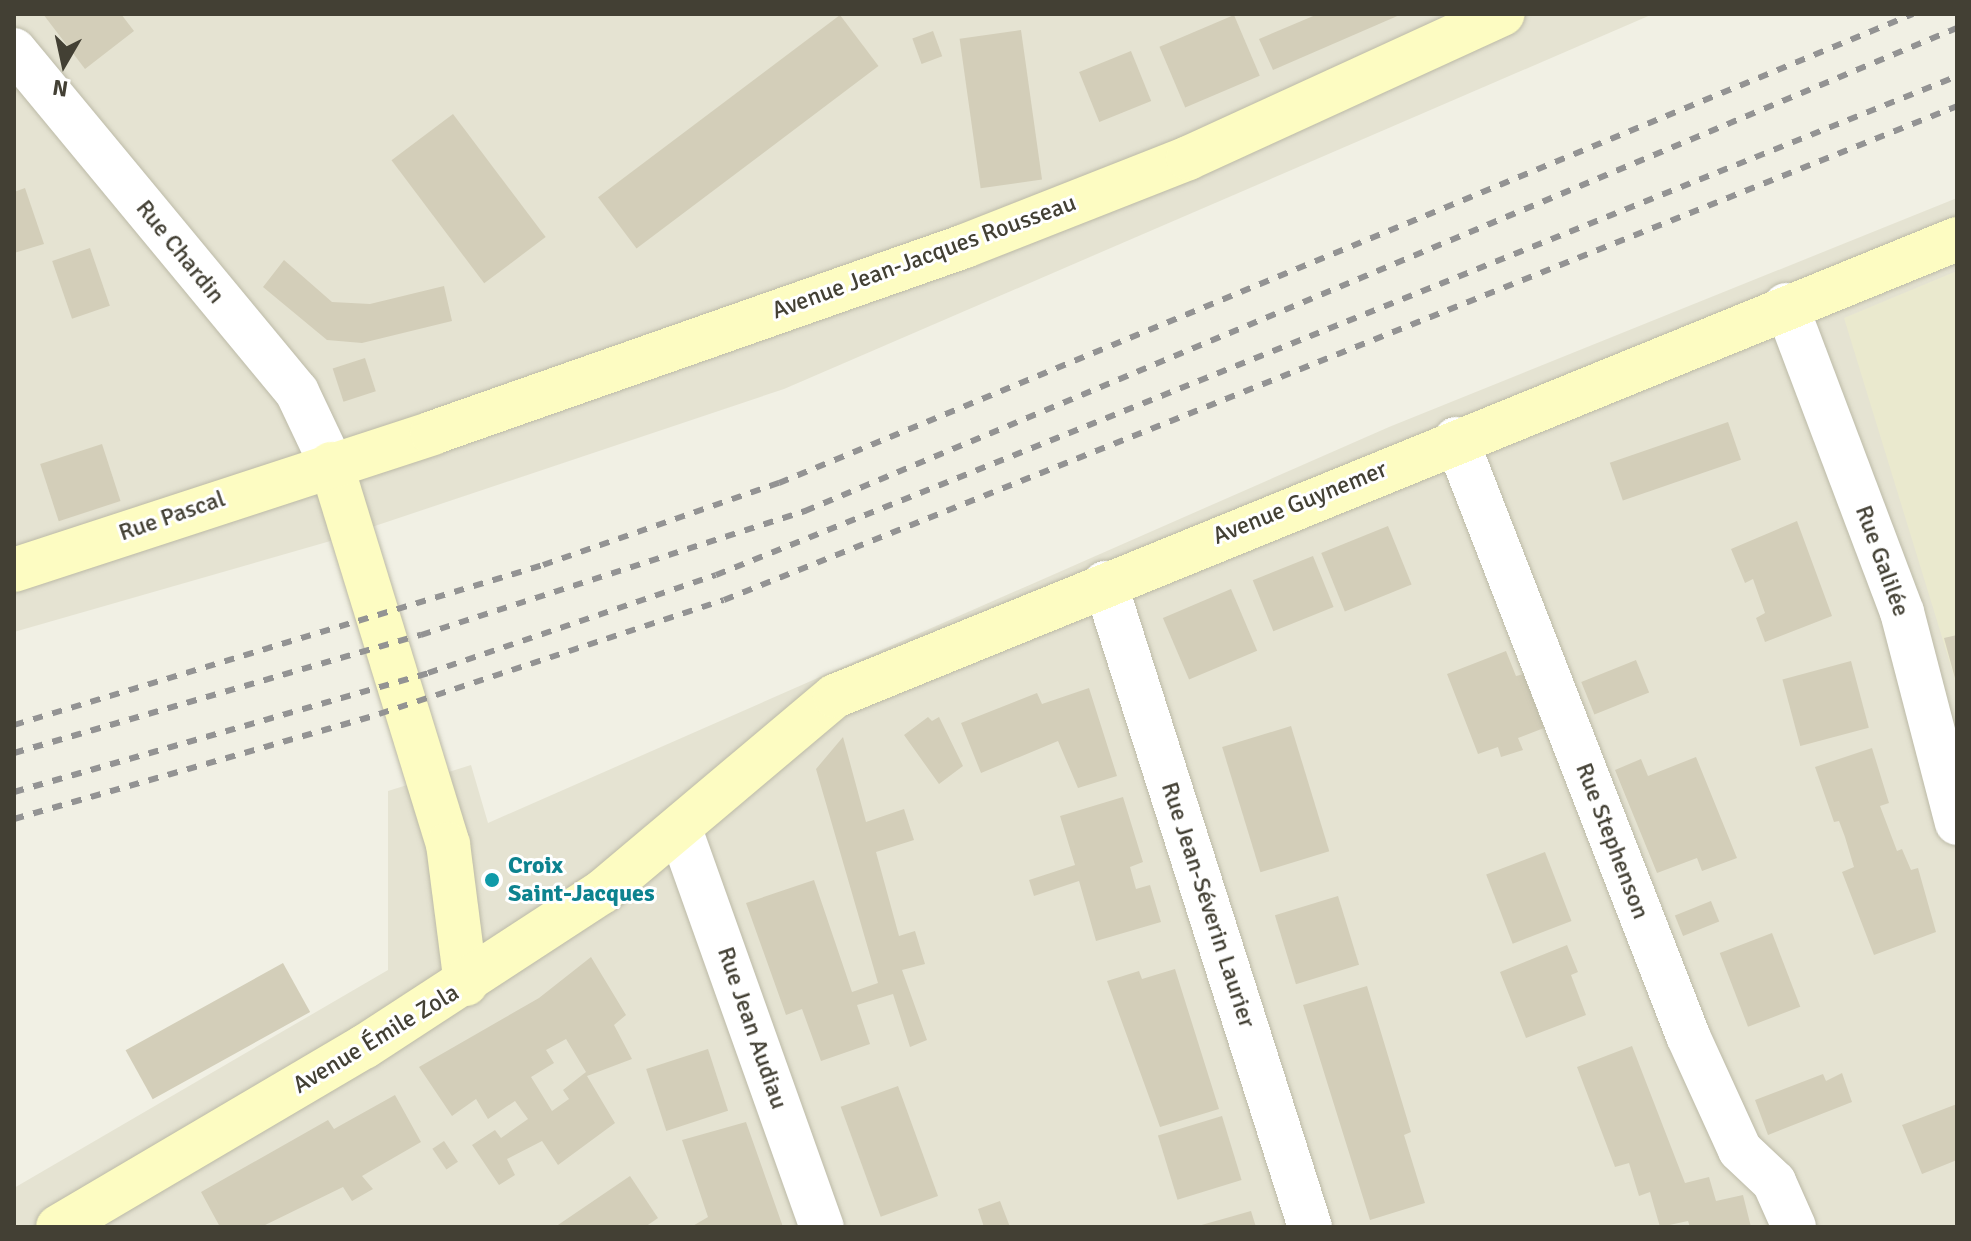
<!DOCTYPE html>
<meta charset="utf-8">
<style>
body{margin:0}
#map{position:relative;width:1971px;height:1241px;overflow:hidden;background:#f1f0e4;font-family:Signika,sans-serif}
div>[style]{position:absolute}
[style*='--x']{left:calc(var(--x)*1px);top:calc(var(--y)*1px);width:calc(var(--w)*1px);rotate:calc(var(--a)*1deg)}
.residential>*{inset:0;background:#e5e3d2}
.education>*{inset:0;background:#eae9ce}
.building>*{inset:0;background:#d3ceb9;transform-origin:0 0}
.roads{filter:drop-shadow(0 0 2px #bcbaa7) drop-shadow(0 0 2px #bcbaa7)}
.street>*{height:44px;margin:-22px;padding:0 22px;transform-origin:22px;border-radius:22px;background:#fff}
.secondary>*{height:44px;margin:-22px;padding:0 22px;transform-origin:22px;border-radius:22px;background:#fdfcc2}
.rail>*{height:6px;margin-top:-3px;transform-origin:0;background:repeating-linear-gradient(90deg,#939393 0 10px,transparent 0 20px)}
.dots>*{width:22px;height:22px;translate:-50% -50%;box-sizing:border-box;border:4px solid #fff;border-radius:50%}
span{translate:-50% -50%;white-space:nowrap;text-align:center;line-height:1.15;-webkit-text-stroke:6px #fff;paint-order:stroke}
.street-label{font-size:24px;color:#434034}
.culture-label{font-size:24px;color:#0d838f;font-weight:700}
.left{translate:0 -50%;text-align:left}
.frame{position:absolute;inset:0;border:16px solid #434034;pointer-events:none}
.north{position:absolute;left:24px;top:24px;width:80px;height:80px;-webkit-text-stroke:6px #fff;paint-order:stroke;rotate:189deg;font-size:22px;font-weight:700;line-height:32px;text-align:center;color:#434034}
.north::after{content:'';display:block;margin:auto;width:28px;height:36px;background:#434034;clip-path:polygon(50% 0,100% 100%,50% 72%,0 100%)}
</style>
<div id="map">
<div class="residential">
<div style="clip-path:polygon(14px 14px,1653px 14px,784px 389px,327px 542px,14px 632px)"></div>
<div style="clip-path:polygon(1957px 198px,1957px 1227px,14px 1227px,14px 1188px,388px 970px,388px 791px,471px 765px,488px 823px,1389px 427px)"></div>
</div>
<div class="education">
<div style="clip-path:polygon(1957px 271px,1957px 686px,1844px 318px)"></div>
</div>
<div class="building">
<div style="clip-path:polygon(43px 14px,121px 14px,134px 31px,85px 69px)"></div>
<div style="clip-path:polygon(1318px 14px,1402px 14px,1273px 70px,1259px 39px)"></div>
<div style="left:840px;top:15px;width:64px;height:303px;rotate:53deg"></div>
<div style="left:1234px;top:15px;width:66px;height:81px;rotate:67deg"></div>
<div style="left:1021px;top:30px;width:151px;height:62px;rotate:82deg"></div>
<div style="left:933px;top:31px;width:27px;height:22px;rotate:70deg"></div>
<div style="left:1131px;top:51px;width:54px;height:56px;rotate:68deg"></div>
<div style="left:453px;top:114px;width:154px;height:77px;rotate:53deg"></div>
<div style="clip-path:polygon(25px 188px,44px 244px,14px 253px,14px 192px)"></div>
<div style="left:90px;top:248px;width:61px;height:40px;rotate:71deg"></div>
<div style="clip-path:polygon(284px 260px,332px 302px,370px 304px,444px 286px,452px 321px,362px 343px,327px 340px,263px 287px)"></div>
<div style="left:365px;top:358px;width:35px;height:34px;rotate:72deg"></div>
<div style="left:1728px;top:422px;width:40px;height:125px;rotate:71deg"></div>
<div style="left:102px;top:444px;width:60px;height:65px;rotate:72deg"></div>
<div style="clip-path:polygon(1797px 521px,1832px 616px,1765px 642px,1756px 618px,1765px 613px,1753px 579px,1745px 583px,1731px 549px)"></div>
<div style="left:1388px;top:526px;width:63px;height:72px;rotate:68deg"></div>
<div style="left:1313px;top:556px;width:55px;height:65px;rotate:68deg"></div>
<div style="left:1231px;top:589px;width:67px;height:74px;rotate:67deg"></div>
<div style="clip-path:polygon(1957px 635px,1957px 682px,1956px 682px,1944px 638px)"></div>
<div style="clip-path:polygon(1506px 651px,1516px 676px,1524px 674px,1544px 728px,1518px 738px,1523px 750px,1501px 757px,1498px 747px,1478px 754px,1447px 674px)"></div>
<div style="left:1636px;top:660px;width:35px;height:59px;rotate:68deg"></div>
<div style="left:1851px;top:661px;width:69px;height:71px;rotate:75deg"></div>
<div style="clip-path:polygon(1089px 688px,1117px 776px,1078px 788px,1058px 741px,981px 773px,961px 723px,1037px 693px,1042px 704px)"></div>
<div style="clip-path:polygon(928px 717px,932px 721px,939px 717px,963px 766px,939px 784px,904px 735px)"></div>
<div style="left:1291px;top:726px;width:131px;height:72px;rotate:73deg"></div>
<div style="clip-path:polygon(843px 737px,866px 822px,904px 809px,914px 840px,876px 852px,899px 936px,915px 931px,925px 964px,902px 970px,927px 1040px,910px 1047px,893px 994px,857px 1005px,870px 1044px,821px 1061px,802px 1009px,786px 1015px,746px 903px,814px 880px,852px 992px,878px 983px,816px 769px)"></div>
<div style="clip-path:polygon(1872px 748px,1889px 803px,1880px 806px,1897px 851px,1902px 849px,1911px 870px,1918px 868px,1936px 932px,1874px 955px,1842px 872px,1854px 867px,1845px 837px,1839px 821px,1834px 822px,1815px 767px)"></div>
<div style="clip-path:polygon(1696px 757px,1737px 858px,1702px 871px,1697px 858px,1657px 873px,1615px 770px,1641px 759px,1648px 776px)"></div>
<div style="clip-path:polygon(1123px 797px,1143px 862px,1130px 867px,1136px 889px,1150px 885px,1161px 922px,1096px 941px,1079px 881px,1034px 896px,1029px 880px,1075px 865px,1060px 816px)"></div>
<div style="left:1545px;top:852px;width:74px;height:63px;rotate:69deg"></div>
<div style="left:1338px;top:896px;width:72px;height:66px;rotate:73deg"></div>
<div style="left:1711px;top:901px;width:22px;height:39px;rotate:68deg"></div>
<div style="left:1772px;top:933px;width:79px;height:56px;rotate:69deg"></div>
<div style="clip-path:polygon(1567px 945px,1578px 972px,1571px 975px,1586px 1015px,1526px 1038px,1500px 972px)"></div>
<div style="clip-path:polygon(evenodd,591px 957px,626px 1015px,614px 1025px,632px 1059px,587px 1076px,615px 1123px,558px 1165px,542px 1141px,507px 1159px,515px 1175px,499px 1185px,472px 1145px,495px 1130px,501px 1138px,528px 1119px,515px 1101px,488px 1119px,476px 1099px,452px 1116px,419px 1067px,539px 998px,591px 957px,566px 1039px,586px 1072px,563px 1090px,569px 1099px,552px 1111px,531px 1077px,554px 1063px,546px 1050px,566px 1039px)"></div>
<div style="left:283px;top:963px;width:56px;height:180px;rotate:61deg"></div>
<div style="clip-path:polygon(1175px 969px,1219px 1109px,1160px 1127px,1107px 981px,1139px 971px,1142px 979px)"></div>
<div style="clip-path:polygon(1367px 986px,1411px 1132px,1404px 1135px,1425px 1203px,1370px 1220px,1303px 1005px)"></div>
<div style="clip-path:polygon(1632px 1046px,1685px 1183px,1709px 1177px,1716px 1201px,1743px 1195px,1751px 1227px,1690px 1227px,1688px 1221px,1660px 1227px,1650px 1192px,1639px 1196px,1629px 1163px,1615px 1167px,1577px 1067px)"></div>
<div style="left:708px;top:1049px;width:65px;height:65px;rotate:72deg"></div>
<div style="clip-path:polygon(1842px 1073px,1852px 1102px,1768px 1135px,1755px 1100px,1823px 1074px,1826px 1081px)"></div>
<div style="left:898px;top:1086px;width:117px;height:61px;rotate:70deg"></div>
<div style="clip-path:polygon(395px 1095px,421px 1142px,362px 1176px,373px 1189px,352px 1201px,343px 1187px,261px 1227px,220px 1227px,201px 1192px,328px 1120px,334px 1129px)"></div>
<div style="clip-path:polygon(1957px 1104px,1957px 1160px,1922px 1174px,1902px 1125px)"></div>
<div style="left:1222px;top:1116px;width:67px;height:67px;rotate:73deg"></div>
<div style="clip-path:polygon(746px 1122px,783px 1227px,691px 1227px,708px 1217px,682px 1140px)"></div>
<div style="left:444px;top:1141px;width:25px;height:14px;rotate:56deg"></div>
<div style="clip-path:polygon(630px 1176px,658px 1218px,645px 1227px,555px 1227px)"></div>
<div style="clip-path:polygon(1000px 1201px,1010px 1227px,984px 1227px,978px 1209px)"></div>
<div style="clip-path:polygon(1251px 1211px,1256px 1227px,1199px 1227px,1198px 1226px)"></div>
</div>
<div class="roads">
<div class="street">
<div style="--x:14;--y:50;--w:444;--a:50.4"></div>
<div style="--x:297;--y:392;--w:80;--a:64.7"></div>
<div style="--x:1786;--y:305;--w:328;--a:69.3"></div>
<div style="--x:1902;--y:612;--w:218;--a:75.4"></div>
<div style="--x:1456;--y:439;--w:640;--a:68.76"></div>
<div style="--x:1688;--y:1036;--w:125;--a:65.5"></div>
<div style="--x:1740;--y:1150;--w:47;--a:43.3"></div>
<div style="--x:1774;--y:1182;--w:49;--a:66"></div>
<div style="--x:1105;--y:583;--w:676;--a:72.34"></div>
<div style="--x:680;--y:829;--w:423;--a:70.4"></div>
</div>
<div class="secondary">
<div style="--x:331;--y:464;--w:398;--a:72.9"></div>
<div style="--x:448;--y:844;--w:141;--a:82.7"></div>
<div style="--x:14;--y:570;--w:440;--a:-18.1"></div>
<div style="--x:432;--y:433;--w:565;--a:-19.33"></div>
<div style="--x:965;--y:246;--w:240;--a:-21.5"></div>
<div style="--x:1188;--y:158;--w:346;--a:-24.6"></div>
<div style="--x:58;--y:1227;--w:355;--a:-30.5"></div>
<div style="--x:364;--y:1047;--w:284;--a:-33.1"></div>
<div style="--x:602;--y:892;--w:304;--a:-40.1"></div>
<div style="--x:835;--y:696;--w:1212;--a:-22.16"></div>
</div>
</div>
<div class="rail">
<div style="--x:14;--y:725;--w:553;--a:-16.83"></div>
<div style="--x:543;--y:565;--w:250;--a:-19.2"></div>
<div style="--x:779;--y:483;--w:1227;--a:-22.47"></div>
<div style="--x:14;--y:753;--w:424;--a:-16.2"></div>
<div style="--x:421;--y:635;--w:404;--a:-17.9"></div>
<div style="--x:805;--y:511;--w:1249;--a:-22.75"></div>
<div style="--x:14;--y:792;--w:431;--a:-16"></div>
<div style="--x:428;--y:673;--w:304;--a:-18.8"></div>
<div style="--x:716;--y:575;--w:1338;--a:-21.9"></div>
<div style="--x:14;--y:819;--w:380;--a:-16"></div>
<div style="--x:379;--y:714;--w:363;--a:-18.3"></div>
<div style="--x:724;--y:600;--w:1328;--a:-21.83"></div>
</div>
<div class="dots">
<div style="left:492px;top:880px;background:#0f9aa8"></div>
</div>
<div class="street-label">
<span style="left:180px;top:252px;rotate:51deg">Rue Chardin</span>
<span style="left:924px;top:257px;rotate:-20deg">Avenue Jean-Jacques Rousseau</span>
<span style="left:1300px;top:503px;rotate:-22deg">Avenue Guynemer</span>
<span style="left:172px;top:516px;rotate:-19deg">Rue Pascal</span>
<span style="left:1882px;top:561px;rotate:70deg">Rue Galilée</span>
<span style="left:1612px;top:841px;rotate:69deg">Rue Stephenson</span>
<span style="left:1208px;top:905px;rotate:72deg">Rue Jean-Séverin Laurier</span>
<span style="left:752px;top:1028px;rotate:71deg">Rue Jean Audiau</span>
<span style="left:376px;top:1039px;rotate:-31deg">Avenue Émile Zola</span>
</div>
<div class="culture-label">
<span class="left" style="left:508px;top:880px">Croix<br>Saint-Jacques</span>
</div>
<div class="frame"></div>
<div class="north">N</div>
</div>
